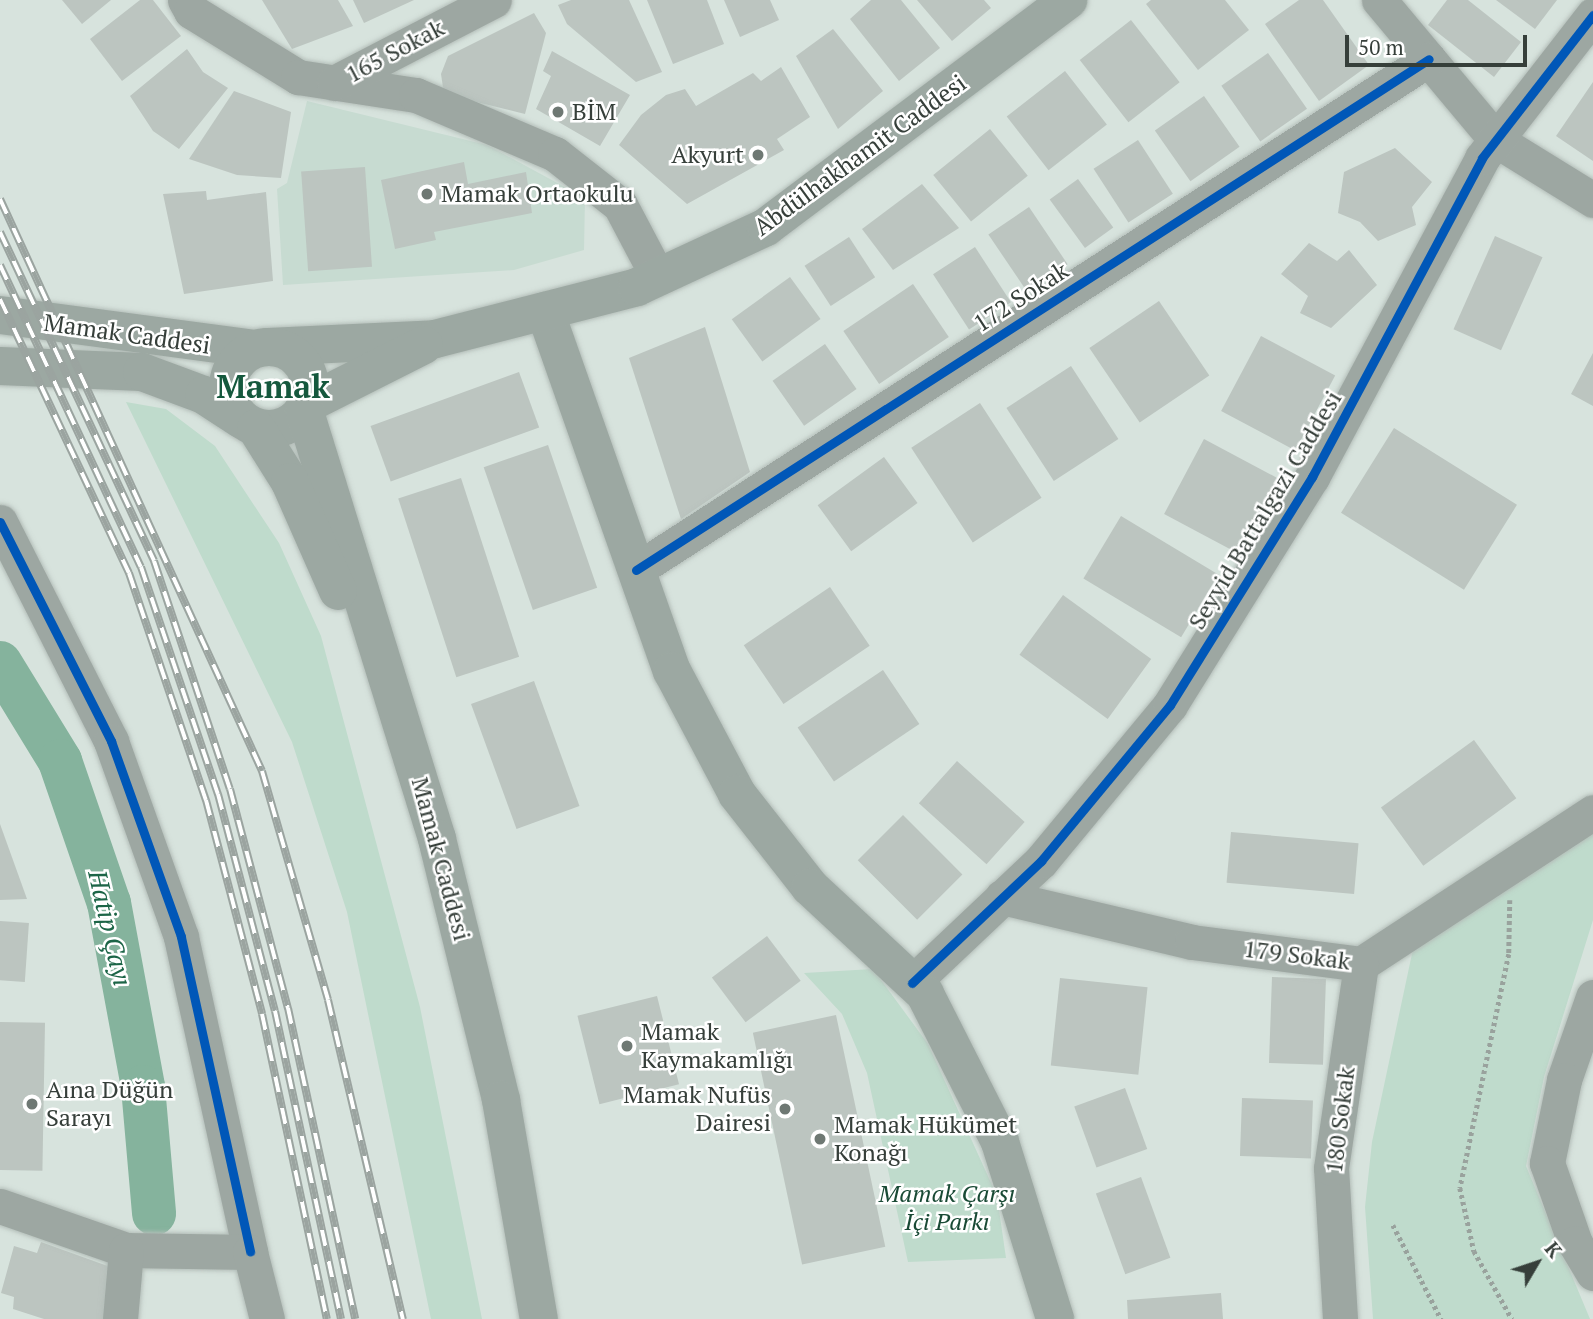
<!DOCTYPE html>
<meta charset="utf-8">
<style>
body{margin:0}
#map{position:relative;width:1593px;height:1319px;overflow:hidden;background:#d7e3dd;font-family:"PT Serif",serif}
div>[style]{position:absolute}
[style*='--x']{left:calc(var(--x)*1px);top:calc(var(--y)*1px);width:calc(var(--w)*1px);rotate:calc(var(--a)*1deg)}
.built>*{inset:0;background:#c7dbd1}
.green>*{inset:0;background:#bfdbcc}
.river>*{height:44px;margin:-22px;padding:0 22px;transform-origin:22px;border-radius:22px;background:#85b39d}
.building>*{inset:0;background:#bcc5c0;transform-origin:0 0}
.path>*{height:4.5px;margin-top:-2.25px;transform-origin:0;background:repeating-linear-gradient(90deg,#99a29d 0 3.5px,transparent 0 7px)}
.roads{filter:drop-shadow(0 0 2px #b4beb9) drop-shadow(0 0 2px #b4beb9)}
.minor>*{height:35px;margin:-17.5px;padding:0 17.5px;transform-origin:17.5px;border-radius:17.5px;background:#9da7a2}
.major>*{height:38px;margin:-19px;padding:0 19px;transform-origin:19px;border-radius:19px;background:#9ca8a2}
.major>.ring{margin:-19px;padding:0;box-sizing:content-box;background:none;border:38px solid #9ca8a2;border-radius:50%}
.rail>*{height:8px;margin-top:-4px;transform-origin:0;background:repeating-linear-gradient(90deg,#fff 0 16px,#9ba4a0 0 32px);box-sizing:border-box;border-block:2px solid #9ba4a0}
.cycleway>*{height:9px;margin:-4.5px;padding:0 4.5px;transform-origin:4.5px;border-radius:4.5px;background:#0057b8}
.dots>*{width:19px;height:19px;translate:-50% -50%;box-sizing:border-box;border:4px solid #fff;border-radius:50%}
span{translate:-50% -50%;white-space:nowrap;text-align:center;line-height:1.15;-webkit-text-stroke:5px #fff;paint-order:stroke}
.street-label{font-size:24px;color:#363f3a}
.poi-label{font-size:24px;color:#363f3a}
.left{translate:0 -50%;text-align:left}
.right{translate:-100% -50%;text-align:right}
.park-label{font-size:24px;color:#194a35;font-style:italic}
.water-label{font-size:26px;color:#1c6547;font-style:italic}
.district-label{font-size:32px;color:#15583d;font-weight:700}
.north{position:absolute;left:1502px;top:1228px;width:70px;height:70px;-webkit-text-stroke:5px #fff;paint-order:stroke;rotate:51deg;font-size:19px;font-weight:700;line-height:28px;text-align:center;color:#363f3a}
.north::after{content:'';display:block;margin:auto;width:24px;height:32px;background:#363f3a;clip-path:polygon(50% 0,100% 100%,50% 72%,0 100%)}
.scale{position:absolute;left:1345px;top:35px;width:182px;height:32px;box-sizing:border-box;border:4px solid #363f3a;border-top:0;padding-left:9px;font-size:21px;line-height:24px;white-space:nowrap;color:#363f3a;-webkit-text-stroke:5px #fff;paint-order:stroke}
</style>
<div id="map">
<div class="built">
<div style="clip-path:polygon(307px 101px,487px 145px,585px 198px,584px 250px,514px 270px,283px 285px,277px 189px,287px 183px)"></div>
</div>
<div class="green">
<div style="clip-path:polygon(126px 402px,166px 409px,215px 446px,279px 543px,321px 636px,420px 1007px,482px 1319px,431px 1319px,347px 912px,292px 742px)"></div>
<div style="clip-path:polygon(1593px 832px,1593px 920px,1544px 1077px,1526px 1166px,1590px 1319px,1373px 1319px,1365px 1207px,1372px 1142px,1413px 949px)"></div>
<div style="clip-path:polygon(873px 969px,928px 1044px,997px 1196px,1006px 1258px,908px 1262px,867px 1073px,842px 1014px,804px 973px)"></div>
</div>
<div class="river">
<div style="--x:0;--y:663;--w:115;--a:58.5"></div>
<div style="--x:60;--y:761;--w:150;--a:71"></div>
<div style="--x:109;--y:903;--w:187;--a:79.5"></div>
<div style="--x:143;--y:1087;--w:127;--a:85"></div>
</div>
<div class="building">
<div style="clip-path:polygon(62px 0,111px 0,82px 24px)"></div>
<div style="clip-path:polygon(140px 0,153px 0,181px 36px,122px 81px,90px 39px)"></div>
<div style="clip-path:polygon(262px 0,338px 0,353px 26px,292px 49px)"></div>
<div style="clip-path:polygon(353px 0,414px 0,364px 23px)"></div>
<div style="clip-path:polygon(571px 0,629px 0,662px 72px,636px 82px,567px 24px,558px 5px)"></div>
<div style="clip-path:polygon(647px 0,707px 0,724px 44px,673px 64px)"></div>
<div style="clip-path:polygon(724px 0,770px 0,779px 20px,740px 37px)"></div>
<div style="clip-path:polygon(871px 0,901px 0,940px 48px,899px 81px,850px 19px)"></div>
<div style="clip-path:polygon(917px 0,984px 0,991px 8px,952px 41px)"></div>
<div style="clip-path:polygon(1151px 0,1225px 0,1249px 30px,1198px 70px,1146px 4px)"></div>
<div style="clip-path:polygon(1299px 0,1323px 0,1369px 65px,1319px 101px,1265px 24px)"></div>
<div style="clip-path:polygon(1447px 0,1468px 0,1521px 42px,1494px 77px,1428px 25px)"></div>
<div style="clip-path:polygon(1496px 0,1557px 0,1535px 29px)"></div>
<div style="clip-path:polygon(534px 13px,546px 33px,525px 114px,444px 94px,441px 74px,448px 56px)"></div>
<div style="left:1131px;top:20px;width:79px;height:65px;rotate:52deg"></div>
<div style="clip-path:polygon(833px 29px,883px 91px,838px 129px,796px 56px)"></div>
<div style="clip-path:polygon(187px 49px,203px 72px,228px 88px,179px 149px,153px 131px,130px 96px)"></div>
<div style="clip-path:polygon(552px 51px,630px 95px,600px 146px,536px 109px,551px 76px,543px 71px)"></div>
<div style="left:1268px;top:53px;width:68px;height:57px;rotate:55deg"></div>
<div style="clip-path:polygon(781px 67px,810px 117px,777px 139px,784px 150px,687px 204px,619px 145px,641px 115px,666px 95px,685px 89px,696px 106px,753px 73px,761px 81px)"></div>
<div style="left:1065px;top:71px;width:68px;height:74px;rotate:52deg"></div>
<div style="clip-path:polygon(1593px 82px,1593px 161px,1556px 136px)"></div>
<div style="clip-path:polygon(234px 91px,291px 112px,281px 178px,237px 175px,189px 159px)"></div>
<div style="left:1204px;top:96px;width:62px;height:60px;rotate:55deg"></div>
<div style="left:990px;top:129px;width:60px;height:73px;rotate:51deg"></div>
<div style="left:1138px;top:140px;width:64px;height:53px;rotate:57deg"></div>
<div style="clip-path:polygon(1395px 148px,1432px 182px,1412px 207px,1416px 225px,1378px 241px,1360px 222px,1338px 213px,1344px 172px)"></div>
<div style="clip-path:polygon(464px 162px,468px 184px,526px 172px,532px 213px,434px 232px,436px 240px,395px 249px,381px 180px)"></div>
<div style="left:365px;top:167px;width:100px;height:64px;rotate:86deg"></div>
<div style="left:1078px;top:179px;width:60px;height:35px;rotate:54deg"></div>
<div style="clip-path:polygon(922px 184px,959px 228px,893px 270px,862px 229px)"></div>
<div style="clip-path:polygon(206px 191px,207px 200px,266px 192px,273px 281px,184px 294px,163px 194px)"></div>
<div style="left:1029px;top:207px;width:69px;height:49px;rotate:56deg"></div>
<div style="left:1495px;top:236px;width:52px;height:102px;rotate:24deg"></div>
<div style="left:849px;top:237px;width:48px;height:53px;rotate:57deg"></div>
<div style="clip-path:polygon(1309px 243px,1337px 261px,1349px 250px,1377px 285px,1331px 328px,1300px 313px,1308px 296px,1281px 274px)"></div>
<div style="left:975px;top:247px;width:66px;height:50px;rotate:57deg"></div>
<div style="left:790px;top:277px;width:52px;height:72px;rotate:54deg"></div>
<div style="left:913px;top:284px;width:64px;height:84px;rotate:56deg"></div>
<div style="left:1159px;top:301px;width:90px;height:84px;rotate:56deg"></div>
<div style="clip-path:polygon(705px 327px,750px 472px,681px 519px,629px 358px)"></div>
<div style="left:1261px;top:336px;width:84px;height:85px;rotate:28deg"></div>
<div style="left:825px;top:344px;width:55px;height:64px;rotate:55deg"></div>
<div style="clip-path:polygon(1593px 353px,1593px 406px,1571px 394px)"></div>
<div style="left:1071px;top:366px;width:87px;height:77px;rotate:57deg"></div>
<div style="left:519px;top:372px;width:59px;height:158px;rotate:70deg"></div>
<div style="left:980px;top:403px;width:113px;height:82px;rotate:57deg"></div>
<div style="left:1394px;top:428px;width:145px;height:100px;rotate:32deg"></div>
<div style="left:1204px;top:439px;width:84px;height:85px;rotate:28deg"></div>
<div style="left:548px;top:445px;width:151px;height:68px;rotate:71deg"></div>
<div style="left:884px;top:457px;width:57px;height:82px;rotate:54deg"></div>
<div style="left:461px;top:478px;width:188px;height:66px;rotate:72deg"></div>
<div style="left:1121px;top:516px;width:114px;height:73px;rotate:31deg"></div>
<div style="left:830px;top:587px;width:71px;height:104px;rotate:56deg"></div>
<div style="left:1063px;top:595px;width:109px;height:74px;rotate:36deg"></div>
<div style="left:883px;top:670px;width:65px;height:103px;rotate:56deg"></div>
<div style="left:534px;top:681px;width:133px;height:67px;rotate:70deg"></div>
<div style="left:1474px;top:740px;width:72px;height:115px;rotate:54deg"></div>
<div style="left:957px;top:761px;width:91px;height:57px;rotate:42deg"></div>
<div style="left:903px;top:815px;width:84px;height:64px;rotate:45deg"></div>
<div style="clip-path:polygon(0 824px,27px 899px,0 900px)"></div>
<div style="left:1231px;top:832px;width:128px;height:51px;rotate:5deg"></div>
<div style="left:0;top:921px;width:29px;height:59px;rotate:4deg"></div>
<div style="left:767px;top:936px;width:56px;height:69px;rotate:53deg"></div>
<div style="left:1272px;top:977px;width:54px;height:86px;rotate:2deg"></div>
<div style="left:1060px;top:978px;width:88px;height:88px;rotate:6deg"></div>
<div style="left:657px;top:996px;width:91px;height:82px;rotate:76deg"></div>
<div style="left:836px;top:1015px;width:237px;height:85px;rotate:78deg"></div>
<div style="left:0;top:1022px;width:45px;height:148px;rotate:1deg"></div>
<div style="left:1125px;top:1088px;width:65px;height:54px;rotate:70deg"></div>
<div style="left:1242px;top:1098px;width:71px;height:58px;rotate:2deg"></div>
<div style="left:1141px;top:1177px;width:86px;height:48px;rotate:70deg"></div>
<div style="clip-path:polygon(41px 1242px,116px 1269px,109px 1319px,44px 1319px,13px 1309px,14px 1297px,1px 1293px,14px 1246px,37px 1253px)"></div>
<div style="clip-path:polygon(1221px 1293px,1223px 1319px,1128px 1319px,1127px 1300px)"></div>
</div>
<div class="path">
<div style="--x:1510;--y:900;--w:54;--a:91.1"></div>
<div style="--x:1509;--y:954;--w:239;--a:101.8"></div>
<div style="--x:1460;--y:1188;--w:65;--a:77.5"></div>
<div style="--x:1474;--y:1251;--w:78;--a:60.8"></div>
<div style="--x:1393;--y:1225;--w:106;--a:62.9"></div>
</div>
<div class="roads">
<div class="minor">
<div style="--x:185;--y:0;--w:13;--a:61"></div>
<div style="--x:191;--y:11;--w:126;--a:31.7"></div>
<div style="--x:298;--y:77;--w:119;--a:8.7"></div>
<div style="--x:416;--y:95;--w:151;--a:23"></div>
<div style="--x:555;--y:154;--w:83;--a:38.1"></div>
<div style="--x:620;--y:205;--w:81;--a:62.2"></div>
<div style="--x:1379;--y:0;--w:182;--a:50.1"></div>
<div style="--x:1496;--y:140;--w:114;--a:31.7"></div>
<div style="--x:334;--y:83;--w:180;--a:-27.4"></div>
<div style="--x:0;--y:522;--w:246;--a:63.1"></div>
<div style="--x:111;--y:741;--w:208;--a:70.3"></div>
<div style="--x:181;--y:937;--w:322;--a:77.6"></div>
<div style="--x:636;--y:570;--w:943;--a:-32.8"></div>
<div style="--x:1002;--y:897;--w:195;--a:13.3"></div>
<div style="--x:1192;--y:942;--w:170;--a:7.4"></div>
<div style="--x:1361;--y:964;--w:277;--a:-33.2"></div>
<div style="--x:912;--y:983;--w:178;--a:-43.4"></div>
<div style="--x:1041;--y:861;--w:202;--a:-50.4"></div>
<div style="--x:1170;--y:705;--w:269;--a:-58.1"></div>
<div style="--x:1312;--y:477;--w:361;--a:-61.9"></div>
<div style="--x:1482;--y:158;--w:181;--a:-52.2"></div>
<div style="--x:1593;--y:997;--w:88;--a:109.3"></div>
<div style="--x:1564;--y:1080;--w:85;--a:101.6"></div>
<div style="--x:1547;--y:1163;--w:85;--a:70.7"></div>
<div style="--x:1575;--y:1243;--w:35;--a:59"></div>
<div style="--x:0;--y:1206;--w:133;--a:19.2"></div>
<div style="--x:126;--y:1250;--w:124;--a:0.9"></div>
<div style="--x:250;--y:1252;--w:69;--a:75.8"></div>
<div style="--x:120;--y:1319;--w:69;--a:-85"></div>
<div style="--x:1340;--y:1319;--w:151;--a:-93.4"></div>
<div style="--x:1331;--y:1168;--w:206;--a:-81.6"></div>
</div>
<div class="major">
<div style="--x:545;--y:311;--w:382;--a:70.6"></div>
<div style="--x:672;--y:671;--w:139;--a:62.1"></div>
<div style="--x:737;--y:794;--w:118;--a:51.9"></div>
<div style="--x:810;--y:887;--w:157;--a:42.9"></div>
<div style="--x:925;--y:994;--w:166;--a:63.1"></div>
<div style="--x:1000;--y:1142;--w:185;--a:72.7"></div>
<div style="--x:0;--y:315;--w:256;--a:7.6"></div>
<div style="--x:268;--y:347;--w:167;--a:-2.7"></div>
<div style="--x:435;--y:339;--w:209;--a:-14.4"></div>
<div style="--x:637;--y:287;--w:142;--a:-24.9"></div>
<div style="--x:766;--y:227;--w:378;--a:-36.9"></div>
<div class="ring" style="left:228px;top:347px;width:44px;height:44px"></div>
<div style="--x:0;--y:366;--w:142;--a:2.4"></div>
<div style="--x:142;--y:372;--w:66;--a:20.4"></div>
<div style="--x:204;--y:395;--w:45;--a:33.3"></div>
<div style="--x:307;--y:404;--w:131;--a:-26.8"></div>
<div style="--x:304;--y:409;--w:450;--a:72.8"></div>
<div style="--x:437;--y:839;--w:269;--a:76.2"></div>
<div style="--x:501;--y:1100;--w:222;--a:80.2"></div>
<div style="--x:256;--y:428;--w:64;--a:57.8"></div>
<div style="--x:290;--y:482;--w:119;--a:66.2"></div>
</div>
</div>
<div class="rail">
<div style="--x:0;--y:199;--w:629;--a:65.39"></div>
<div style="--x:262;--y:771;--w:238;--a:73.9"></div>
<div style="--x:328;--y:1000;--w:328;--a:76.8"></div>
<div style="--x:0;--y:232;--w:363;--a:64.9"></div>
<div style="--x:154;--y:561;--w:240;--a:71.6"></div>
<div style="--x:230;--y:789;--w:227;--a:75.2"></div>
<div style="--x:288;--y:1008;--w:318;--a:77.8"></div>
<div style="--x:0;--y:265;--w:333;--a:65"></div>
<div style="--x:141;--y:567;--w:240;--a:71.3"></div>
<div style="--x:218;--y:794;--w:224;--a:75.3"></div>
<div style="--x:275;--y:1011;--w:315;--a:77.9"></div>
<div style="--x:0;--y:299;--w:303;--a:64.8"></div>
<div style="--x:129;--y:573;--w:240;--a:71.3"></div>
<div style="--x:206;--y:800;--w:221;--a:75.3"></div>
<div style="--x:262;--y:1014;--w:312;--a:78"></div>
</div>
<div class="cycleway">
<div style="--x:0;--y:522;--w:246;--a:63.1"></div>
<div style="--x:111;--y:741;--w:208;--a:70.3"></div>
<div style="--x:181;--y:937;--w:322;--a:77.6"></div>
<div style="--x:636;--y:570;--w:943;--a:-32.8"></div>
<div style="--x:912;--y:983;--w:178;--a:-43.4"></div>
<div style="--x:1041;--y:861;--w:202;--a:-50.4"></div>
<div style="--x:1170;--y:705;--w:269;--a:-58.1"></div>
<div style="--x:1312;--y:477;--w:361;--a:-61.9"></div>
<div style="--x:1482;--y:158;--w:181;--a:-52.2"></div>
</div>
<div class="dots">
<div style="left:558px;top:112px;background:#6e7873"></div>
<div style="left:758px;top:155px;background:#6e7873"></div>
<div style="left:427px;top:194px;background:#6e7873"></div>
<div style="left:627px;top:1046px;background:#6e7873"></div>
<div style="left:32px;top:1104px;background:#6e7873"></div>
<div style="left:785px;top:1109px;background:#6e7873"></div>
<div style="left:820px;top:1139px;background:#6e7873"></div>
</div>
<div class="street-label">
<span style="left:395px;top:51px;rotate:-28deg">165 Sokak</span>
<span style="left:860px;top:155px;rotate:-36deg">Abdülhakhamit Caddesi</span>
<span style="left:1021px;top:297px;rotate:-33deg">172 Sokak</span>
<span style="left:127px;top:334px;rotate:8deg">Mamak Caddesi</span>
<span style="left:1265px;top:510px;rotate:-59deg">Seyyid Battalgazi Caddesi</span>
<span style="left:441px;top:859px;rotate:75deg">Mamak Caddesi</span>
<span style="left:1297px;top:955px;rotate:7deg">179 Sokak</span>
<span style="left:1340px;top:1120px;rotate:-83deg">180 Sokak</span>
</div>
<div class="poi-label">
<span class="left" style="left:572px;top:112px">BİM</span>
<span class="right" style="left:744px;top:155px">Akyurt</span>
<span class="left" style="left:441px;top:194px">Mamak Ortaokulu</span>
<span class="left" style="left:641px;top:1046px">Mamak<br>Kaymakamlığı</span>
<span class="left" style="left:46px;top:1104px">Aına Düğün<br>Sarayı</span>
<span class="right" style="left:771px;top:1109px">Mamak Nufüs<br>Dairesi</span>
<span class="left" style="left:834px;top:1139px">Mamak Hükümet<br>Konağı</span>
</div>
<div class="park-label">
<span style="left:947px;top:1208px">Mamak Çarşı<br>İçi Parkı</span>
</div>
<div class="water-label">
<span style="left:110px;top:928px;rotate:77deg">Hatip Çayı</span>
</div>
<div class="district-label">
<span style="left:273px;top:386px">Mamak</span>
</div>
<div class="north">K</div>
<div class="scale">50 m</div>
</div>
